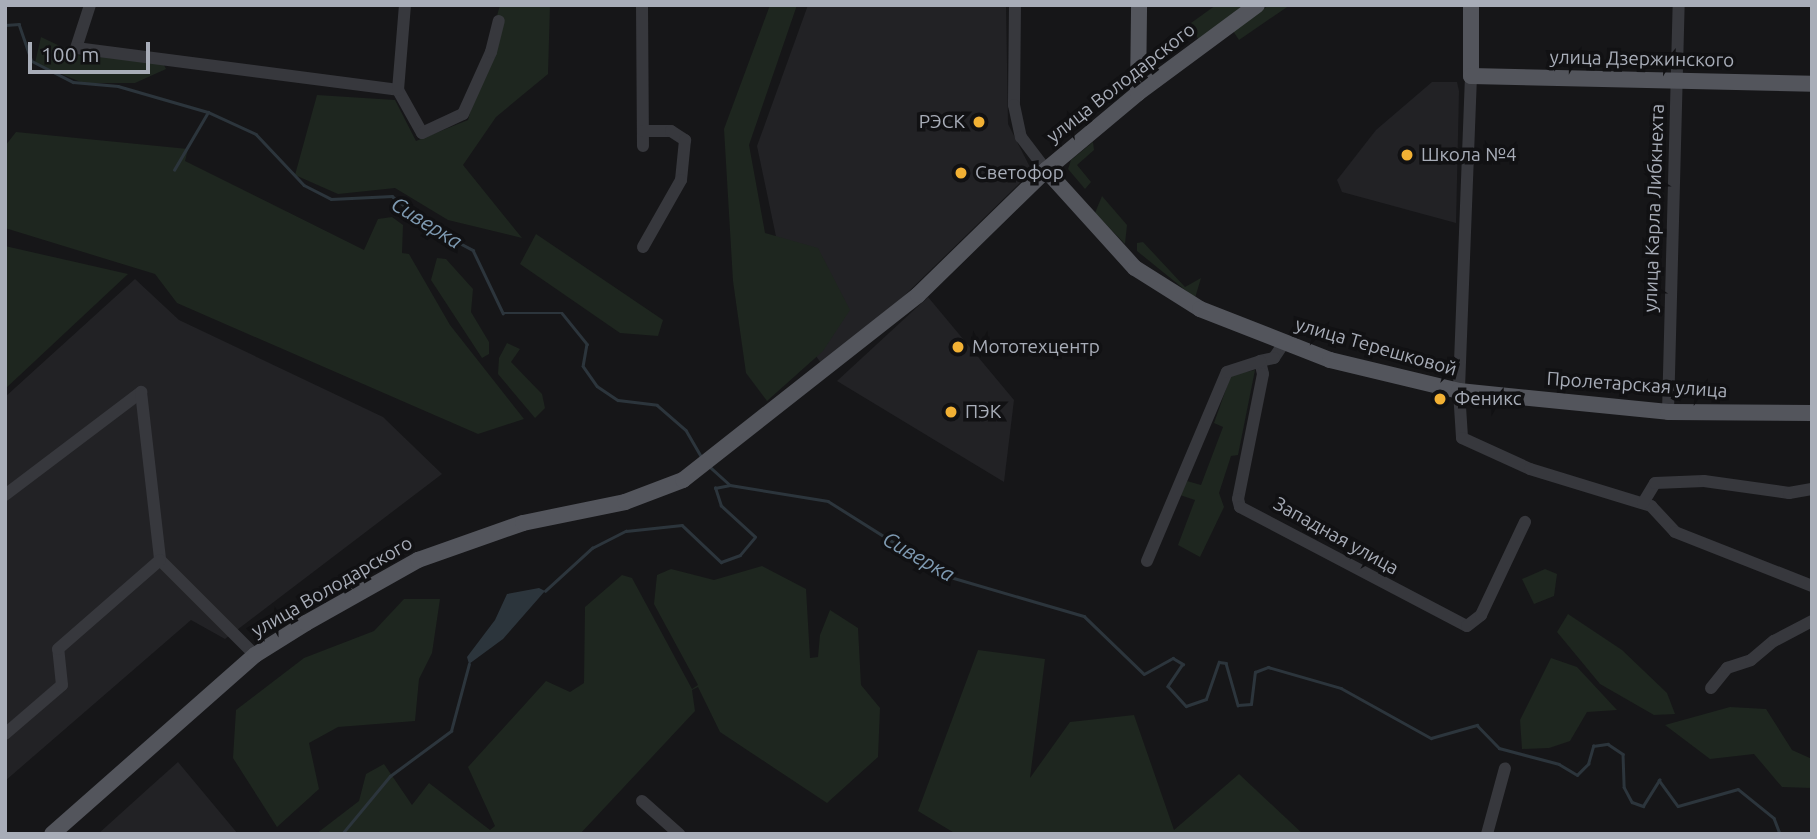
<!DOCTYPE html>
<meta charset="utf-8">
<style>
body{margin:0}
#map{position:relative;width:1817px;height:839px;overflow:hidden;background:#161618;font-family:Ubuntu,sans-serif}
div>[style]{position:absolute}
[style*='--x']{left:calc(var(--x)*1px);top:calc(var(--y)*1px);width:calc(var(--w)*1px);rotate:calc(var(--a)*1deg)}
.built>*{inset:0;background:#222225}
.green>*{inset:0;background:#1e261f}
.water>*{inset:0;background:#2c353c}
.stream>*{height:2.5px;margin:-1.25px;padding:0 1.25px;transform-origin:1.25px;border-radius:1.25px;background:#2c353c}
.minor>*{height:12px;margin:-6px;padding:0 6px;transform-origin:6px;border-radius:6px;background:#37383d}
.major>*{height:16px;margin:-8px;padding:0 8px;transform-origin:8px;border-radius:8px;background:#53555c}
.dots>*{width:19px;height:19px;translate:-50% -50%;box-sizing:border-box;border:4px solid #111113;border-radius:50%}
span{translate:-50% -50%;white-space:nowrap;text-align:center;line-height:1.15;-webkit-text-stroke:7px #111113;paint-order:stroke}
.street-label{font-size:19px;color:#a8adb8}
.poi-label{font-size:19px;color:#a8adb8}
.right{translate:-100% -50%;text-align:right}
.left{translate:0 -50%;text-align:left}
.water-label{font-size:21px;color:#7f9bb3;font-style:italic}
.frame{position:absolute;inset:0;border:7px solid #a8adb8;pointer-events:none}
.scale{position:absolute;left:28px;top:42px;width:122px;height:32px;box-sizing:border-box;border:4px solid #a8adb8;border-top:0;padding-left:9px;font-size:21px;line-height:24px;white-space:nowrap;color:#a8adb8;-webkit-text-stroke:5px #111113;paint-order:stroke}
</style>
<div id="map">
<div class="built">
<div style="clip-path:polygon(808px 5px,1006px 5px,1008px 124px,1032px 171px,902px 298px,821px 363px,795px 327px,757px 146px)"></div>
<div style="clip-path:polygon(1432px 82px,1457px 82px,1459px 91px,1456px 223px,1342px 192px,1337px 180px,1376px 130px)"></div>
<div style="clip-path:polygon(135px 279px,179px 320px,383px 417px,442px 474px,225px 639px,191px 620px,5px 781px,5px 397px)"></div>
<div style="clip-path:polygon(928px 297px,1014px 400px,1004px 482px,837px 381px)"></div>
<div style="clip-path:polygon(178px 762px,238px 834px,98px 834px,150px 787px)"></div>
</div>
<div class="green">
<div style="clip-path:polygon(500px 5px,550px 5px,548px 74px,496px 117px,463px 165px,522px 238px,448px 220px,395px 188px,338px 194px,295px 175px,317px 95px,395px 100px,416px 141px,468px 120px)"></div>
<div style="clip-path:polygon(770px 5px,797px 5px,749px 145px,765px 233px,818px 248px,850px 310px,823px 351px,767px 401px,746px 373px,733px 281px,724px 129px)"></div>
<div style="clip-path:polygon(1216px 5px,1245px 5px,1198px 39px,1191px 23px)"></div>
<div style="clip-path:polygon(1269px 5px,1290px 5px,1239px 40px,1233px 31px)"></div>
<div style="clip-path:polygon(41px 37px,87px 59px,101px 49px,159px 55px,166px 69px,135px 83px,83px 83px,35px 63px)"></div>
<div style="clip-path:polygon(16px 132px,188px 149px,185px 161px,364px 250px,378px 219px,392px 217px,403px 225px,402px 253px,409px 254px,450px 325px,524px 419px,478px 434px,177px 303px,155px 274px,5px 228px,5px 146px)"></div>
<div style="clip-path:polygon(1093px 142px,1094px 150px,1077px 165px,1091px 182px,1085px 189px,1068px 169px,1071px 160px)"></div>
<div style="clip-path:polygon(1102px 196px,1127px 225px,1125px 244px,1095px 213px)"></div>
<div style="clip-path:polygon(536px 234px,663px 320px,658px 336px,620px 333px,520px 264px)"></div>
<div style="clip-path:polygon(1143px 242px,1185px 287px,1201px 278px,1195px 298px,1137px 251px,1137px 243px)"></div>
<div style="clip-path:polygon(5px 246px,128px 274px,5px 389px)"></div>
<div style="clip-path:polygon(437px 258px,446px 259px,473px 289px,471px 312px,489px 342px,489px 354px,482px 358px,431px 280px)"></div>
<div style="clip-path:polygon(507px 343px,520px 349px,511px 362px,542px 394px,545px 408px,535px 418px,498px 374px,499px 358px)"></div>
<div style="clip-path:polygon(1255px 370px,1238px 455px,1231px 456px,1219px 493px,1224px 507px,1200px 557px,1178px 545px,1195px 500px,1180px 495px,1187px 481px,1201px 485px,1223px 427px,1214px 423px,1231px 375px)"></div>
<div style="clip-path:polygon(762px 566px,806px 589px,810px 658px,818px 657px,820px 635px,830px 610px,858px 628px,861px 685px,880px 708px,878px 757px,827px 803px,720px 732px,698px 687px,692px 690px,695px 711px,580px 834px,316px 834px,359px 801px,366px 774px,384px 764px,412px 805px,429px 783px,490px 830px,495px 826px,468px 767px,546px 681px,570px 692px,584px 683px,585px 607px,622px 575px,632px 578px,692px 689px,698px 685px,654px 604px,657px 575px,671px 569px,714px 580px)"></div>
<div style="clip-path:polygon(1545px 569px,1557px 574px,1554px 596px,1534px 604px,1522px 579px)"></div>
<div style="clip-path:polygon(404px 599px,440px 599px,432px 653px,419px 679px,415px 721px,338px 727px,309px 743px,319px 789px,277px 827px,233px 758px,236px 710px,304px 658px,374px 631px)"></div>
<div style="clip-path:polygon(1568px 614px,1622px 650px,1667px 693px,1675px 714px,1654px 715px,1600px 684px,1557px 632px)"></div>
<div style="clip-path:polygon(978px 650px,1045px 659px,1030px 778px,1070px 722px,1134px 715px,1174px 830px,1239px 774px,1303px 834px,956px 834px,918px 811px)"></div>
<div style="clip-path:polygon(1551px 658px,1577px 667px,1617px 710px,1587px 712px,1570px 741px,1549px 748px,1522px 749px,1520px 720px)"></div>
<div style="clip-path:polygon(1730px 707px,1766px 709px,1792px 750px,1812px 759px,1812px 788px,1782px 787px,1754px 754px,1710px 759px,1665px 725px)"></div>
</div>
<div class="water">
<div style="clip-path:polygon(539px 588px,545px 591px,503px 639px,469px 664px,467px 657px,495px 620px,507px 594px)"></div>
</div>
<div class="stream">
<div style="--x:5;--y:25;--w:14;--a:-4"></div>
<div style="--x:19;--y:24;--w:39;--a:71"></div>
<div style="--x:32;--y:61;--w:46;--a:27.1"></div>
<div style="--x:73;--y:82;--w:45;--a:5.1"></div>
<div style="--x:118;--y:86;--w:94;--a:16.1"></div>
<div style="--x:208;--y:112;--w:53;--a:24.6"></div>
<div style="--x:256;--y:134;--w:70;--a:46.7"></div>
<div style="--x:304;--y:185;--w:30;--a:27"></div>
<div style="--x:331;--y:199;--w:61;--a:-2.8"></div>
<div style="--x:392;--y:196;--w:57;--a:37.9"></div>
<div style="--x:437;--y:231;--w:41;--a:27.8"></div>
<div style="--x:473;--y:250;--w:70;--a:64.5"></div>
<div style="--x:503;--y:313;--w:59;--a:0"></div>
<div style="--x:562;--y:313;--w:40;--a:51"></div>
<div style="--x:587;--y:344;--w:22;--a:100"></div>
<div style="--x:583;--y:366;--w:24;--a:55"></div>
<div style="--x:597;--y:386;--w:25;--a:34"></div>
<div style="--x:618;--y:400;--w:39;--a:7"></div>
<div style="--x:657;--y:405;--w:38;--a:41"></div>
<div style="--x:686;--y:430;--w:34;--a:60"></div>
<div style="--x:174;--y:170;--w:67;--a:-59.6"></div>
<div style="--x:709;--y:466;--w:28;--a:42"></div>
<div style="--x:730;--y:485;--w:99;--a:9.3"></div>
<div style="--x:828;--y:501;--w:141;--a:32.2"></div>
<div style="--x:947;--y:576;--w:143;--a:16.3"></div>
<div style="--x:1084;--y:616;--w:83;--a:44"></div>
<div style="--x:1144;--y:674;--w:33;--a:-29"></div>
<div style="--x:1173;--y:658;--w:12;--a:31"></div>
<div style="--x:1183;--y:664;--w:27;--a:124"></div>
<div style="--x:1168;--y:686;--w:27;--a:48"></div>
<div style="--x:1186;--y:706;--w:21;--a:-19"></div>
<div style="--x:1206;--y:699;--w:39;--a:-71"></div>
<div style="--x:1219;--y:662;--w:7;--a:8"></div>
<div style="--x:1226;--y:663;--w:44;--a:74.1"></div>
<div style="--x:1238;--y:705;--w:13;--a:-4"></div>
<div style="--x:1251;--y:704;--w:32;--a:-83"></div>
<div style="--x:1255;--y:672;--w:14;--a:-21"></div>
<div style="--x:1268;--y:667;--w:76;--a:16"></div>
<div style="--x:1341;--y:688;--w:103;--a:29.1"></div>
<div style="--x:1431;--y:738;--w:48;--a:-15.8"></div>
<div style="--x:1477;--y:725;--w:32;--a:46"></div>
<div style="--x:1499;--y:748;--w:62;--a:14.9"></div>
<div style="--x:1559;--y:764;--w:21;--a:31"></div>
<div style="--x:1577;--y:775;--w:16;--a:-45"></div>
<div style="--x:1588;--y:764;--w:19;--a:-74"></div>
<div style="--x:1593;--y:746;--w:15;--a:-8"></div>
<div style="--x:1608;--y:744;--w:18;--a:34"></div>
<div style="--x:1623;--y:754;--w:33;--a:88"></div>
<div style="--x:1624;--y:787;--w:17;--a:62"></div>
<div style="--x:1632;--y:802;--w:12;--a:20"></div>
<div style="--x:1643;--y:806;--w:31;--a:-58"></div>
<div style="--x:1659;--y:780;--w:32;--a:54"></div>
<div style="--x:1678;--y:806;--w:62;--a:-15.8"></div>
<div style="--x:1738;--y:789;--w:46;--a:38.9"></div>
<div style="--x:1774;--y:818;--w:17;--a:69"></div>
<div style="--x:545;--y:591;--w:64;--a:-42.5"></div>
<div style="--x:592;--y:548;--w:38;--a:-27"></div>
<div style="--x:626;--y:531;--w:56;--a:-6.1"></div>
<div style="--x:682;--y:525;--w:54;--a:43.5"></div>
<div style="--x:721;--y:562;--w:20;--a:-20"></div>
<div style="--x:740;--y:555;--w:23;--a:-50"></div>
<div style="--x:755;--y:537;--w:46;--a:-137.6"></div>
<div style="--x:721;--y:506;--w:19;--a:-108"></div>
<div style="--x:715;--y:488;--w:15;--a:-11"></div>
<div style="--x:342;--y:834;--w:75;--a:-50.4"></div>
<div style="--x:390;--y:776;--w:76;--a:-36.4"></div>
<div style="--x:451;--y:731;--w:69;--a:-75"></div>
</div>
<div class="minor">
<div style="--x:90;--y:5;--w:45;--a:108"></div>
<div style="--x:76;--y:48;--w:325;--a:7.4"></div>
<div style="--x:642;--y:5;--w:141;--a:89.6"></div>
<div style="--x:1015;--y:5;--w:100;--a:90.6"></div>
<div style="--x:1014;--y:105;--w:33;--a:78"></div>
<div style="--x:1021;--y:137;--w:41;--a:52.9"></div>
<div style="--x:1471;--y:76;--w:315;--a:92.2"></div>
<div style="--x:1459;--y:391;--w:47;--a:86.3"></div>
<div style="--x:1462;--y:438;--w:75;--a:24.5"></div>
<div style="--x:1530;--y:469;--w:127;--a:17"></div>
<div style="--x:1651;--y:506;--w:35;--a:47"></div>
<div style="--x:1675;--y:532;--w:147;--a:21.5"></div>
<div style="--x:398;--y:90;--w:49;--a:60.8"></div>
<div style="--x:422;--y:133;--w:45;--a:-24.9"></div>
<div style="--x:463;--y:114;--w:68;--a:-65.7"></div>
<div style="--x:491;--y:52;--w:32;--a:-76"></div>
<div style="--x:398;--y:90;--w:85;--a:-85.3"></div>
<div style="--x:643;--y:131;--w:28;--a:0"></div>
<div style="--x:671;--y:131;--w:17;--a:33"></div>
<div style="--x:685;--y:140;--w:40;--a:95.7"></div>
<div style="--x:681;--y:180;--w:77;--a:119.6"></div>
<div style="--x:1284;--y:343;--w:18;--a:124"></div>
<div style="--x:1274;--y:358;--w:14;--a:168"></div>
<div style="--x:1260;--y:361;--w:13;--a:77"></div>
<div style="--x:1263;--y:374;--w:127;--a:101.3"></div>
<div style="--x:1238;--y:499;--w:8;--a:76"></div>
<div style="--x:1240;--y:507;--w:256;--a:27.7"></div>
<div style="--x:1467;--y:626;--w:18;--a:-38"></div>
<div style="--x:1481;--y:615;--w:103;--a:-64.7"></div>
<div style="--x:1668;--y:412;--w:407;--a:-88.5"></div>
<div style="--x:5;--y:495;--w:171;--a:-37.1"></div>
<div style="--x:141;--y:392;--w:169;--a:83.5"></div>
<div style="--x:160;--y:560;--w:134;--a:45"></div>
<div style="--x:1643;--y:503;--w:23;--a:-59"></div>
<div style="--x:1655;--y:483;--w:49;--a:-2.3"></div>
<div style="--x:1704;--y:481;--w:86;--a:8"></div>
<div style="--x:1789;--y:493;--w:23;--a:-10"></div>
<div style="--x:1147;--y:561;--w:205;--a:-67.1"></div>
<div style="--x:1227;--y:372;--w:35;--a:-18"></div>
<div style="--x:1711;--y:688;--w:26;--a:-51"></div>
<div style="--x:1727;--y:668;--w:25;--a:-18"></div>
<div style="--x:1751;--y:660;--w:30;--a:-40"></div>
<div style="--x:1774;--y:641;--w:43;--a:-27.8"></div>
<div style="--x:5;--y:734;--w:75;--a:-40.7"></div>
<div style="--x:62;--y:685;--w:36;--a:-96"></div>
<div style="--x:58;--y:649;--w:135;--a:-41.1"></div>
<div style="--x:642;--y:801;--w:50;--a:41.7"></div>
<div style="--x:1487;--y:834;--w:68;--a:-74.7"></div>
</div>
<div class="major">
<div style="--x:1471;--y:5;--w:71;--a:90"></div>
<div style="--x:1471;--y:76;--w:341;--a:1.3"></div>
<div style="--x:1138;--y:93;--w:88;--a:-89.3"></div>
<div style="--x:1046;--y:170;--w:132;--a:47.8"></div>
<div style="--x:1135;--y:268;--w:77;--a:32.2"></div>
<div style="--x:1200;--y:309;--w:140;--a:21.4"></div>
<div style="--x:1330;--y:360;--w:133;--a:13.5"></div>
<div style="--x:1459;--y:391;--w:210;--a:5.7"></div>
<div style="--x:1668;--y:412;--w:144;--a:0.4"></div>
<div style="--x:52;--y:834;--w:271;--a:-41.4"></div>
<div style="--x:255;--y:655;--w:60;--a:-32.1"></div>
<div style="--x:306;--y:623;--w:129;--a:-29.4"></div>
<div style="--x:418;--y:560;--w:111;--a:-19.4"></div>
<div style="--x:523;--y:523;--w:104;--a:-11.6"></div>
<div style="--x:625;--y:502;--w:62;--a:-20.8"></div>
<div style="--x:683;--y:480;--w:299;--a:-38.2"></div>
<div style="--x:918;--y:295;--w:179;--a:-44.3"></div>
<div style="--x:1046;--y:170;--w:120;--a:-39.9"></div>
<div style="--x:1138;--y:93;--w:148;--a:-36.5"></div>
</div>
<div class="dots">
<div style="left:979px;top:122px;background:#f2b134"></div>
<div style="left:1407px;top:155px;background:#f2b134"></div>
<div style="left:961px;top:173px;background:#f2b134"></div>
<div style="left:958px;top:347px;background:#f2b134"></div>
<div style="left:1440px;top:399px;background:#f2b134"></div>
<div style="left:951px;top:412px;background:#f2b134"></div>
</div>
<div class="street-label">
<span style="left:1642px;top:59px;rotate:1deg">улица Дзержинского</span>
<span style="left:1121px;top:83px;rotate:-38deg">улица Володарского</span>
<span style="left:1654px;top:208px;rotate:-88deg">улица Карла Либкнехта</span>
<span style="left:1376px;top:347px;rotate:16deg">улица Терешковой</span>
<span style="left:1637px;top:385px;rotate:4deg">Пролетарская улица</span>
<span style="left:1336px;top:536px;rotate:29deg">Западная улица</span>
<span style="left:332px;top:587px;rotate:-30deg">улица Володарского</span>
</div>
<div class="poi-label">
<span class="right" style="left:965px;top:122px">РЭСК</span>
<span class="left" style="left:1421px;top:155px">Школа №4</span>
<span class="left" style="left:975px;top:173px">Светофор</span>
<span class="left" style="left:972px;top:347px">Мототехцентр</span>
<span class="left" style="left:1454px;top:399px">Феникс</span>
<span class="left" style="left:965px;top:412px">ПЭК</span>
</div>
<div class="water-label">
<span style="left:427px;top:222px;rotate:32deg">Сиверка</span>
<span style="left:919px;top:556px;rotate:30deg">Сиверка</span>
</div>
<div class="frame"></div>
<div class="scale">100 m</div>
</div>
